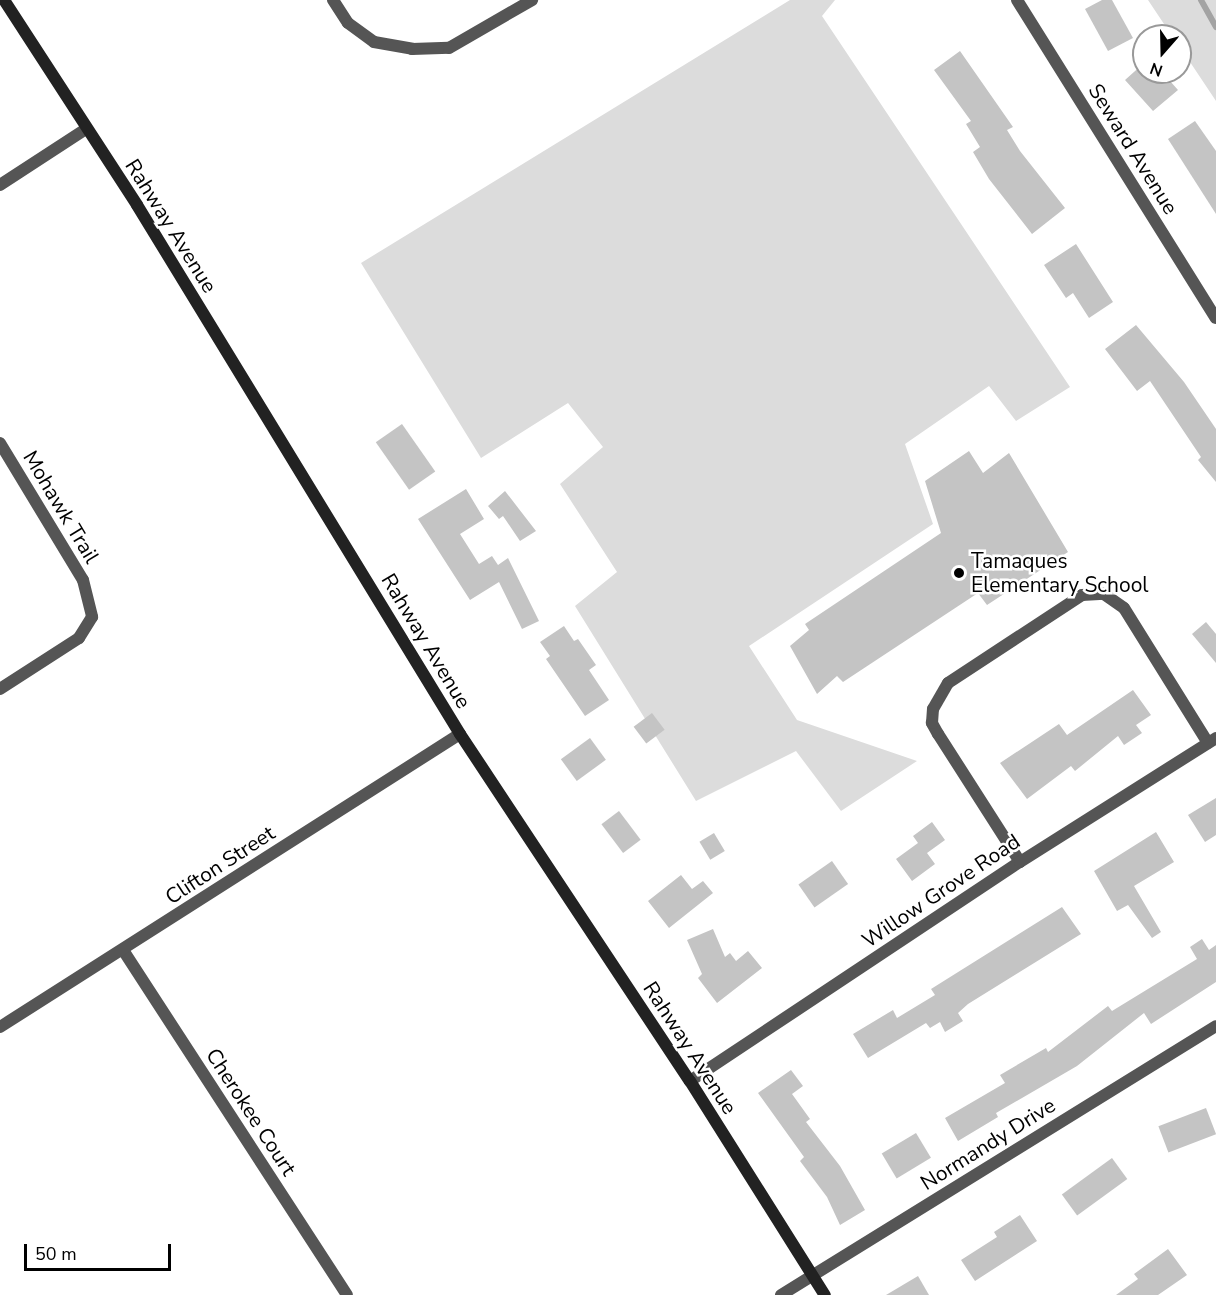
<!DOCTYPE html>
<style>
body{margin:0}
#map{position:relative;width:1216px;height:1295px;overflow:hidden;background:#fff;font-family:"Nunito Sans",sans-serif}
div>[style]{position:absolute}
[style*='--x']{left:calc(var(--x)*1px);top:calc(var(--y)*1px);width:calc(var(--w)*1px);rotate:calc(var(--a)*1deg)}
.green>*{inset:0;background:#dcdcdc}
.stream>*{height:6px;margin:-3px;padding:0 3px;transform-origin:3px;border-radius:3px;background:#a3a3a3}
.building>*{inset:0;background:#c4c4c4;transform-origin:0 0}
.street>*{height:12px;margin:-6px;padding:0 6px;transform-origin:6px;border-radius:6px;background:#555}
.secondary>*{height:12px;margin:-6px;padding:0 6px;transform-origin:6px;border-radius:6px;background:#222}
.dots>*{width:16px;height:16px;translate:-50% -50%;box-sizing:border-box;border:3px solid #fff;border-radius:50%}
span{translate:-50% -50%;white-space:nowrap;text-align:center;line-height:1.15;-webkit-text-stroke:5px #fff;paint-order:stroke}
.street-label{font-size:21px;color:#000}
.poi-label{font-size:21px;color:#000}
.left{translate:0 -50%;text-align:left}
.north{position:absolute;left:1132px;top:24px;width:60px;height:60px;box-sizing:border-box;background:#fff;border:2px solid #999;border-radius:50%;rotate:200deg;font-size:16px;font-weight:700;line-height:24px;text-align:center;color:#000}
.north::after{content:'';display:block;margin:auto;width:21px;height:27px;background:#000;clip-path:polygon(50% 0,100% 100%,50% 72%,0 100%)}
.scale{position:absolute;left:24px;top:1244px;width:147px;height:27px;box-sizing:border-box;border:3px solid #000;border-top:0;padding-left:8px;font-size:18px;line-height:21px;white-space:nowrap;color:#000;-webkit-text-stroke:4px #fff;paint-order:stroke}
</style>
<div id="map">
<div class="green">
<div style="clip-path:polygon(790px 0,835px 0,822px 16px,1070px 387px,1016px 421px,989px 386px,905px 444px,933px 524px,749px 646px,797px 720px,917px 761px,841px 811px,796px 751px,696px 801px,575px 606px,617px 572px,560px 484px,603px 447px,568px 403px,481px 458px,361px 263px)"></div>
<div style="clip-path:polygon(1148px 0,1216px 0,1216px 101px,1180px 47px,1180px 36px,1172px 36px)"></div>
</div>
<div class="stream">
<div style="--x:1201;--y:0;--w:31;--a:61"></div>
</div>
<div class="building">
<div style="clip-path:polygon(1102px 0,1112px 0,1133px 38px,1108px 51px,1085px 9px)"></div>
<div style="clip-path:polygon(960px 51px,1013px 127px,1007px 130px,1020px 151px,1065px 208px,1032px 234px,989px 179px,973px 152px,980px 147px,966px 124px,971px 121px,934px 70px)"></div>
<div style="clip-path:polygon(1144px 63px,1144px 72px,1162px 72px,1178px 90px,1153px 111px,1125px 80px)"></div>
<div style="clip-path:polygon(1195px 121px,1216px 151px,1216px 214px,1168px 139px)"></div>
<div style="clip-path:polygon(1076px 244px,1113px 302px,1089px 318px,1073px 293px,1066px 298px,1044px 265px)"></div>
<div style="clip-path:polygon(1136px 325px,1184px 382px,1216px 429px,1216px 482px,1198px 460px,1201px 457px,1150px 381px,1137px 391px,1105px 349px)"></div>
<div style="left:402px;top:424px;width:58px;height:32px;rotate:55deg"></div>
<div style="clip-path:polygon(969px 451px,983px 473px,1009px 453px,1068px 552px,987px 605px,978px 593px,843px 682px,837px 676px,817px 694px,790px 646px,809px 630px,805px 624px,941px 533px,925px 481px)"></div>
<div style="clip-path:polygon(466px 489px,484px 519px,460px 534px,479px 564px,492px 556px,498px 565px,508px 558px,539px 621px,522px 629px,499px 582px,470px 600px,418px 519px)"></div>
<div style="clip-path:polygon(505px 491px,536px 531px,520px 541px,503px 516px,499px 519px,488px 506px)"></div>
<div style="clip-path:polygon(1206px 622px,1216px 634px,1216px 663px,1192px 634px)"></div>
<div style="clip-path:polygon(564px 626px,574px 641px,578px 639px,596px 665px,589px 670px,609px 700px,585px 716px,546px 659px,550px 656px,540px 642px)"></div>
<div style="clip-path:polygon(1133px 690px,1151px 715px,1136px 725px,1142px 733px,1124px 745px,1118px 736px,1075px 771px,1071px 766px,1027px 799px,1000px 763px,1059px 724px,1067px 735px)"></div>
<div style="left:652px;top:713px;width:21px;height:23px;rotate:53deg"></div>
<div style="left:590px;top:738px;width:27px;height:36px;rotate:54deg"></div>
<div style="clip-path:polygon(1216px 798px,1216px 835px,1205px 842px,1188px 815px)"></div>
<div style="left:619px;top:811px;width:36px;height:22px;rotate:53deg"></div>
<div style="clip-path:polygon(932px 822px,945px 840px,927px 853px,935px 864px,912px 881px,896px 859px,918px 843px,913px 836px)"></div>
<div style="clip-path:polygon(1156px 832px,1174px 862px,1134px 886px,1161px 932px,1152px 938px,1128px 905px,1117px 911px,1094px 871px)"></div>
<div style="left:714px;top:833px;width:21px;height:17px;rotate:59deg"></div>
<div style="left:832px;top:861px;width:28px;height:41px;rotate:55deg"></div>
<div style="clip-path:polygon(681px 875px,692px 889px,703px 881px,713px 893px,669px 928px,648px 901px)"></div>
<div style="clip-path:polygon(1062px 907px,1081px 934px,968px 1004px,958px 1013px,963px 1021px,945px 1032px,940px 1022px,930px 1028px,926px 1023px,868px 1058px,853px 1034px,893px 1010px,897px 1018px,935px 995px,931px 989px)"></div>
<div style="clip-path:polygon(713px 929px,725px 957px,730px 953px,736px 961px,748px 951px,762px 968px,717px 1003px,698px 978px,702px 974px,687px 940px)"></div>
<div style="clip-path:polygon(1202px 939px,1209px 950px,1216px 945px,1216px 982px,1151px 1024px,1144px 1013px,1077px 1066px,996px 1113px,998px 1117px,958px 1141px,945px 1118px,1005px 1083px,1000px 1075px,1046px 1048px,1048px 1052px,1108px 1006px,1112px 1011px,1197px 959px,1190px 947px)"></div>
<div style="clip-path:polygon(791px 1070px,803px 1086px,792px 1094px,810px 1119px,806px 1122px,840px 1166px,865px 1210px,840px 1225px,827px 1197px,800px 1161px,804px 1157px,758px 1093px)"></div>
<div style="left:1206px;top:1108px;width:28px;height:51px;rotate:69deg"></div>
<div style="left:916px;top:1133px;width:29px;height:40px;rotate:59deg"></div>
<div style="left:1112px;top:1158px;width:26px;height:62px;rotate:54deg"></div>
<div style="clip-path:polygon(1020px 1215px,1037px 1241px,975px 1281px,961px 1260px,997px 1237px,994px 1232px)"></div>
<div style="clip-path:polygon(1168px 1249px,1187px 1275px,1158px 1295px,1116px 1295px,1138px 1279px,1134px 1274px)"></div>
<div style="clip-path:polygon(918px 1276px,929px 1295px,886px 1295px)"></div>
</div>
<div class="street">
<div style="--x:333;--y:0;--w:27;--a:57"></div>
<div style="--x:348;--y:23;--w:32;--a:36"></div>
<div style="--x:374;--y:42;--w:39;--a:10"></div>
<div style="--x:412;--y:49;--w:37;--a:-2"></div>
<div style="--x:449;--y:48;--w:96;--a:-30"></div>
<div style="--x:1017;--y:0;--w:375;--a:58"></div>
<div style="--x:0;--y:185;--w:103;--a:-33.1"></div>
<div style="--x:0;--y:443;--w:160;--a:58.8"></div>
<div style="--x:83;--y:580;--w:38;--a:76"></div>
<div style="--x:92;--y:617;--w:25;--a:122"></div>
<div style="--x:79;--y:638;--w:94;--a:147.2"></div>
<div style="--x:1020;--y:862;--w:152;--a:-122.6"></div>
<div style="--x:938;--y:734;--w:13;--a:-119"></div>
<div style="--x:932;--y:723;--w:14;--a:-86"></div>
<div style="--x:933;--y:709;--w:30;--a:-60"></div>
<div style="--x:948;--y:683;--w:160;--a:-33.3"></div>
<div style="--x:1082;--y:595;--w:22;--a:-3"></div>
<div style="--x:1104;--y:594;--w:24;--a:35"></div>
<div style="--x:1124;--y:608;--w:159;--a:58.1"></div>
<div style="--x:123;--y:950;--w:411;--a:57"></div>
<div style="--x:0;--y:1027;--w:545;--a:-32.5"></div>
<div style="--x:690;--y:1081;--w:396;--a:-33.6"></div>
<div style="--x:1020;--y:862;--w:232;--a:-32.3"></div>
<div style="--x:781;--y:1295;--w:511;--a:-31.73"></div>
</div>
<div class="secondary">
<div style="--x:4;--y:0;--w:244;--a:57"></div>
<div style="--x:137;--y:205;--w:620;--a:58.59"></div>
<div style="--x:460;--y:734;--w:416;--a:56.5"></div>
<div style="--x:690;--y:1081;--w:253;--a:57.8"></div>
</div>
<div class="dots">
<div style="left:959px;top:573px;background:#000"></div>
</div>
<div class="street-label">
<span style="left:1133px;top:149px;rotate:58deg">Seward Avenue</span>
<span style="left:171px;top:226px;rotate:58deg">Rahway Avenue</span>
<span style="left:61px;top:507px;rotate:59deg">Mohawk Trail</span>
<span style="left:426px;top:641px;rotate:59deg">Rahway Avenue</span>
<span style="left:220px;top:865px;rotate:-33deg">Clifton Street</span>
<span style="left:941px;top:891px;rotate:-34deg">Willow Grove Road</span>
<span style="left:690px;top:1048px;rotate:57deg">Rahway Avenue</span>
<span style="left:251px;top:1112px;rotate:57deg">Cherokee Court</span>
<span style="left:988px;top:1144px;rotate:-32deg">Normandy Drive</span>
</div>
<div class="poi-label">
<span class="left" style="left:971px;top:573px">Tamaques<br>Elementary School</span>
</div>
<div class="north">N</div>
<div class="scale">50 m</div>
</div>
